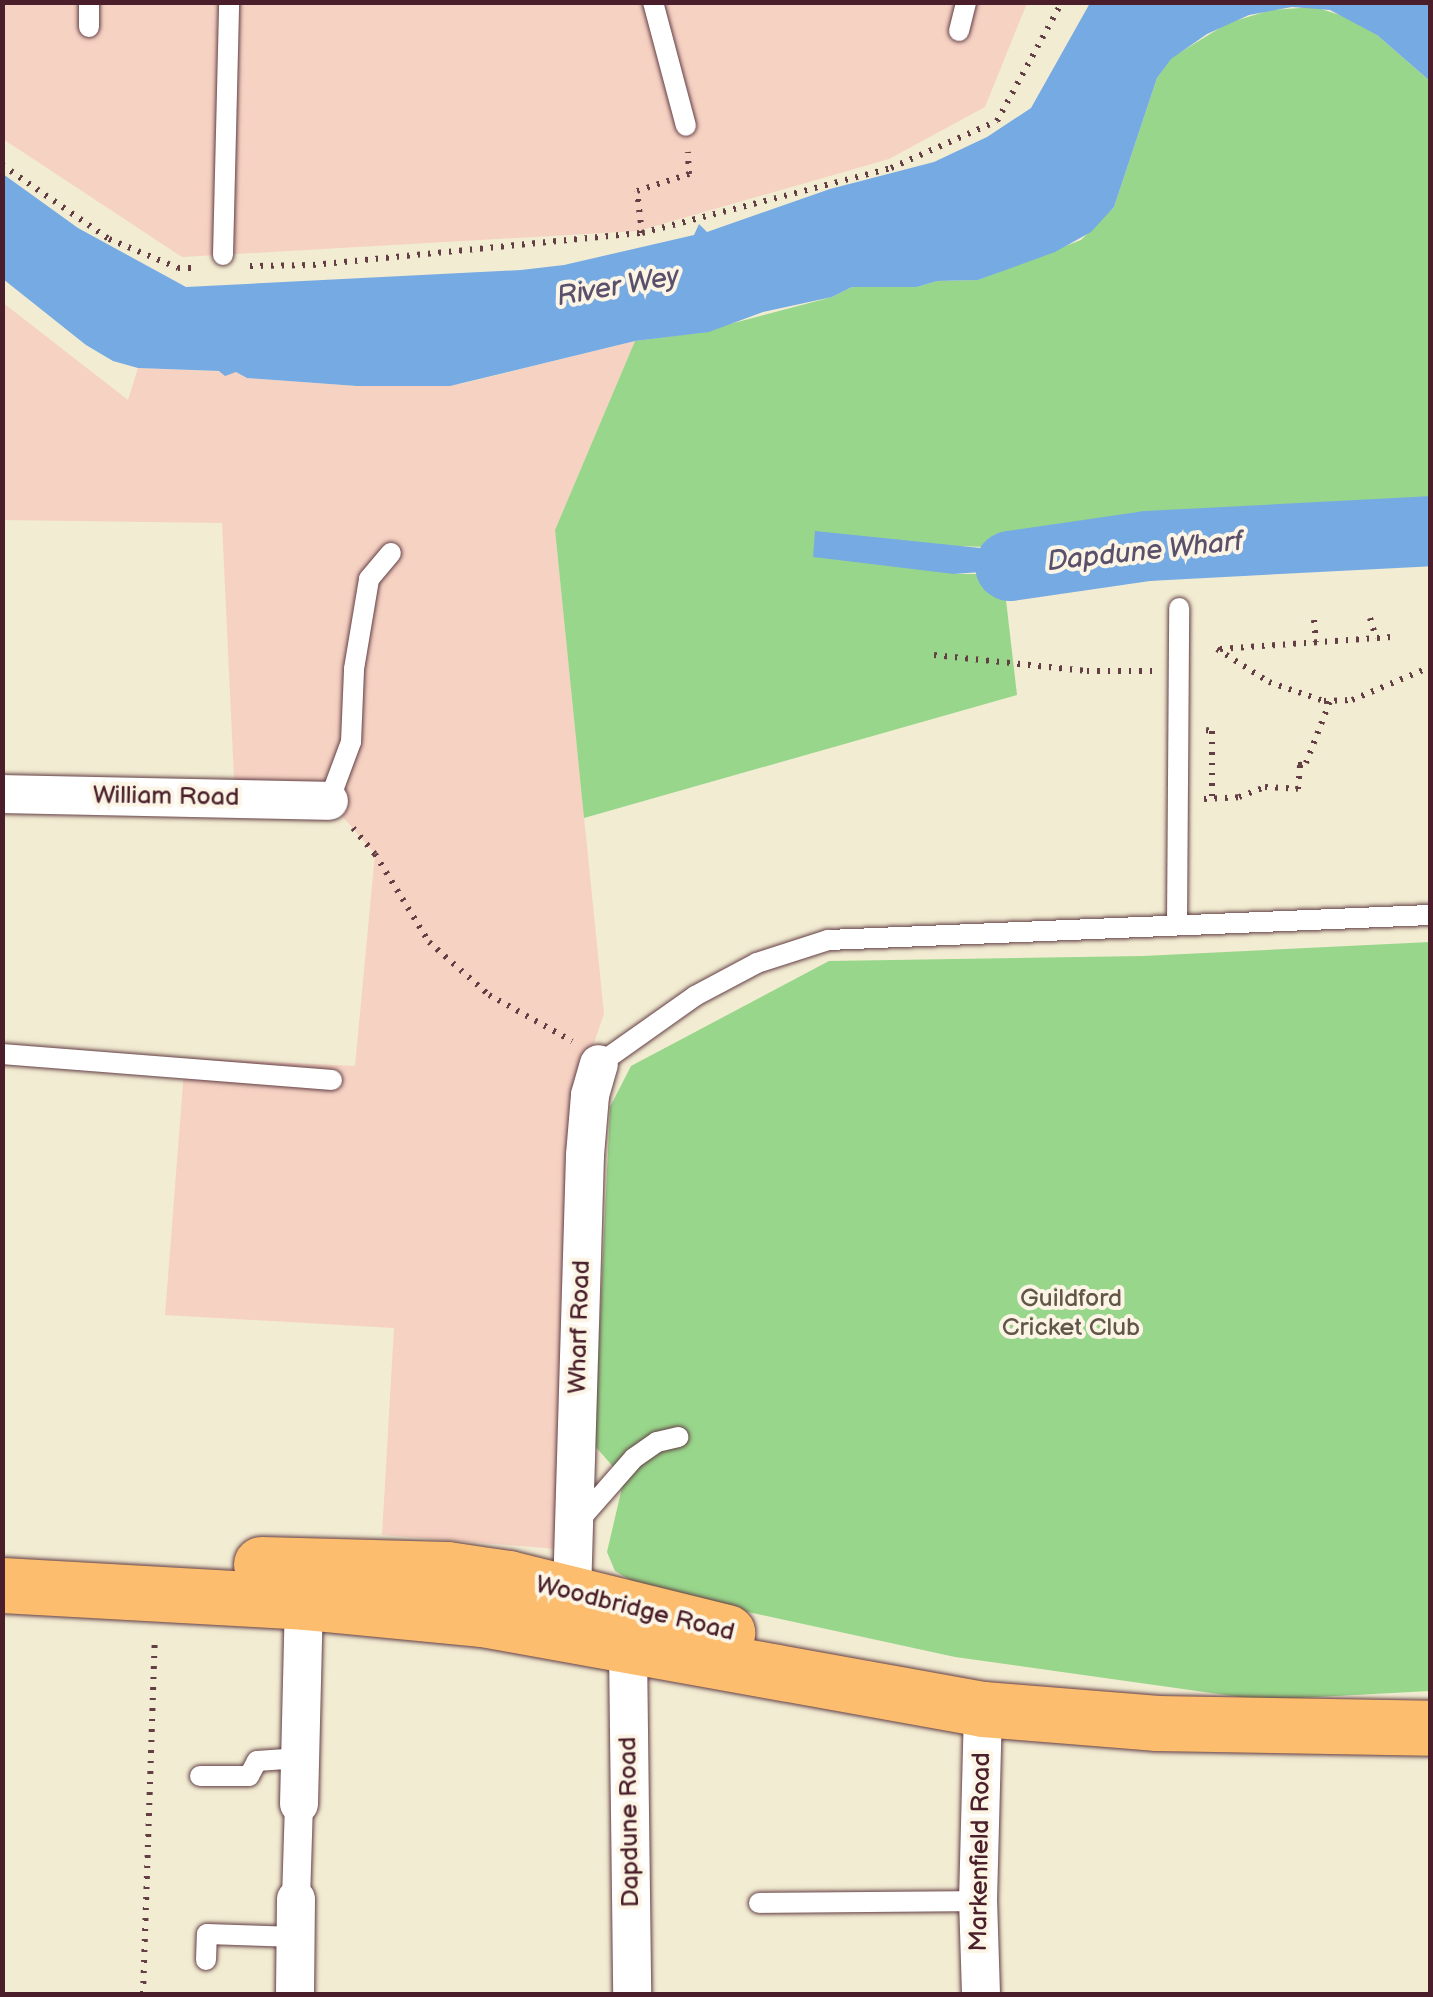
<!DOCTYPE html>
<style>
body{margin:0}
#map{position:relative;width:1433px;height:1997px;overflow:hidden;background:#f2ecd2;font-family:"Balsamiq Sans",sans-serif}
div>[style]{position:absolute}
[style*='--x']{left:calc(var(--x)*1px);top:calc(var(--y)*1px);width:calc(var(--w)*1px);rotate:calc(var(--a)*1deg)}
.built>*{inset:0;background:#f6d2c3}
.green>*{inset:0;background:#98d68b}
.water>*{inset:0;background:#76aae3}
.river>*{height:70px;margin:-35px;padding:0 35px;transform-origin:35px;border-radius:35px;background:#76aae3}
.path>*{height:6px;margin-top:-3px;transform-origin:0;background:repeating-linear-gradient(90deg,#633e44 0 2.5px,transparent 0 10.5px)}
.roads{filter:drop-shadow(0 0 2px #633e44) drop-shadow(0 0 2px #633e44)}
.service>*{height:20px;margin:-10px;padding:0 10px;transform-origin:10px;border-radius:10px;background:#fff}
.pedestrian>*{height:28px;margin:-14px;padding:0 14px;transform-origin:14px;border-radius:14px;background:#fff}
.minor>*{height:38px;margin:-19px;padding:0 19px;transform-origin:19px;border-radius:19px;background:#fff}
.primary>*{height:55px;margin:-27.5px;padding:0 27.5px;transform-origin:27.5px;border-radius:27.5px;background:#fcbd6e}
span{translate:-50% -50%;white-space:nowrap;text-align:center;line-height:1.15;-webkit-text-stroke:8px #fcf5e5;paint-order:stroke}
.street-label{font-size:25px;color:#4a1f2b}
.park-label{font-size:25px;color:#615648}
.water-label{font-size:28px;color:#59506b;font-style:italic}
.frame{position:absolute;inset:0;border:5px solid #4a1f2b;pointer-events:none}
</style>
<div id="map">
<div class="built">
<div style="clip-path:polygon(2px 3px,1027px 3px,985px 107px,889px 159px,638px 231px,182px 257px,3px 139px)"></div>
<div style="clip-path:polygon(2px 302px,128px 400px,138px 368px,236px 372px,247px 378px,357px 386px,460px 384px,635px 341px,555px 530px,604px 1014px,582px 1078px,558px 1549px,382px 1535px,394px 1328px,165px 1315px,185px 1058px,355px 1066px,375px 854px,329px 801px,235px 799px,222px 523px,3px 520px)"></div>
</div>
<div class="green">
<div style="clip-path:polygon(1315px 7px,1352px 19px,1377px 35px,1430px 81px,1430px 501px,1257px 509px,1249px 512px,1252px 544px,1106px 563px,1103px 534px,1012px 548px,931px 545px,954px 574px,1003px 574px,1017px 695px,584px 818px,555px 530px,635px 341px,696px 333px,832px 297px,852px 287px,917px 287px,937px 281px,978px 280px,1081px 240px,1114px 207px,1157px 78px,1171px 58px,1228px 23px,1271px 10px)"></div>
<div style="clip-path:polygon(1430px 942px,1430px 1691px,1261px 1700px,955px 1657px,647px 1590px,615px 1571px,607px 1552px,624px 1479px,594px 1445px,610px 1107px,631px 1066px,829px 961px,1143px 956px)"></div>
</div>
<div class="water">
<div style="clip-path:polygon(1090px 3px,1430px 3px,1430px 81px,1377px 35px,1330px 10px,1292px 7px,1249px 15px,1207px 34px,1171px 59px,1157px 78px,1114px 207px,1091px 232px,1055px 252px,978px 280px,937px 281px,917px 287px,852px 287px,832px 297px,763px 312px,709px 332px,635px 341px,450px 386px,357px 386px,247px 378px,236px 372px,225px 376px,219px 371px,138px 368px,113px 361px,86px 345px,3px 279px,3px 174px,78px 228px,186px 287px,521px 270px,564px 265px,694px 235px,699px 224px,707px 232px,830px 189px,934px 162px,987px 137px,1031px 108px)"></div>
<div style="clip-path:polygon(1396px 500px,1430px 501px,1430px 549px,1412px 547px,1399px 562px,1282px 566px,1274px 551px,1252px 544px,1248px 514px,1257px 509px)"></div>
<div style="clip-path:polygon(815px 531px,990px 549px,1104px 534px,1106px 563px,954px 574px,813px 557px)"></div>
</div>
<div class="river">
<div style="--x:1010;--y:566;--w:138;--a:-8.3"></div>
<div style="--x:1147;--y:546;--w:283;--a:-3"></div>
</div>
<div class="path">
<div style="--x:2;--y:165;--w:130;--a:34.7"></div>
<div style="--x:109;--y:239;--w:75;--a:22.8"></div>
<div style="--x:178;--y:268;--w:19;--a:0"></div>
<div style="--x:642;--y:233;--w:42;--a:-96.8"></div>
<div style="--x:637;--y:191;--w:55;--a:-18.1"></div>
<div style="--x:689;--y:174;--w:22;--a:-93"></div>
<div style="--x:250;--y:266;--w:63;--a:-0.9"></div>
<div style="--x:313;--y:265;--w:331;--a:-5.6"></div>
<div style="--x:642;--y:233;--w:257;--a:-14.6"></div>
<div style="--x:891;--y:168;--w:116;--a:-23.9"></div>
<div style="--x:997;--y:121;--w:136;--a:-61.4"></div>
<div style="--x:1370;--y:618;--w:21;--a:73"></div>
<div style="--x:1314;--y:620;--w:22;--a:85"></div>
<div style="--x:1217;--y:649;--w:62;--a:32.4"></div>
<div style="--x:1269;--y:682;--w:58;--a:19.1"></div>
<div style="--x:1324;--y:701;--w:28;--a:-2"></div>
<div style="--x:1352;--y:700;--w:85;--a:-22.9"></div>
<div style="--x:1220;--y:649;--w:172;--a:-4"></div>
<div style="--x:934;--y:655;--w:154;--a:6"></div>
<div style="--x:1087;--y:671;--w:65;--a:0"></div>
<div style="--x:1206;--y:730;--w:6;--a:9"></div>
<div style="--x:1212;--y:731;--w:67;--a:90"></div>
<div style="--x:1300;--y:765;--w:6;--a:-18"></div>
<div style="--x:1306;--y:763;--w:66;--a:-68.8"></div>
<div style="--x:1204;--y:799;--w:35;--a:-3"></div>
<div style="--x:1239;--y:797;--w:28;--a:-21"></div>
<div style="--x:1265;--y:787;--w:33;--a:3"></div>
<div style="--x:1298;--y:789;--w:24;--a:-85"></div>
<div style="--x:1300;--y:765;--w:4;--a:180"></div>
<div style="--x:353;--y:828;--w:34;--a:50"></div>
<div style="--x:375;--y:854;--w:103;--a:58.5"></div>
<div style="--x:429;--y:942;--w:80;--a:41.5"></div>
<div style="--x:489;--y:995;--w:95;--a:29"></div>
<div style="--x:143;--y:1994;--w:355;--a:-88.1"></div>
</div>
<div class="roads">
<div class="service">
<div style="--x:653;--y:2;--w:128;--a:75.1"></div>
<div style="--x:89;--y:27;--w:25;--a:-90"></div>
<div style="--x:959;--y:31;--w:30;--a:-76"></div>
<div style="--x:223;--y:255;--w:253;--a:-88.6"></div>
<div style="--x:329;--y:801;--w:63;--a:-69.6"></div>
<div style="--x:351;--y:742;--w:73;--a:-87.6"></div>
<div style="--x:354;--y:669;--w:91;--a:-80.5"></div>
<div style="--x:369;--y:579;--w:34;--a:-50"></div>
<div style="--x:1177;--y:925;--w:317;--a:-89.6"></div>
<div style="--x:2;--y:1054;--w:331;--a:4.5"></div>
<div style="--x:599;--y:1064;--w:118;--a:-35.3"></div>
<div style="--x:695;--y:996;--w:70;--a:-28"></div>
<div style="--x:757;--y:963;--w:75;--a:-17.9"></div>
<div style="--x:828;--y:940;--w:603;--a:-2.38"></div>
<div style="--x:576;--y:1524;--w:88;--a:-48.7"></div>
<div style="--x:634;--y:1458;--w:28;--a:-35"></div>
<div style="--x:657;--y:1442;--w:22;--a:-13"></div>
<div style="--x:200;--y:1776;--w:49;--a:0"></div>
<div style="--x:249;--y:1776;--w:17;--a:-62"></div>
<div style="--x:257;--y:1761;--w:43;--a:-4"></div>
<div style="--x:759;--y:1903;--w:219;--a:-0.5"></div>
<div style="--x:206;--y:1960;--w:26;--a:-88"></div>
<div style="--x:207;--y:1934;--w:89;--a:1.9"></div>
</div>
<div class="pedestrian">
<div style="--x:296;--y:1899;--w:95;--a:-88.2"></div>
</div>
<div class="minor">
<div style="--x:2;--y:794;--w:327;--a:1.2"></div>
<div style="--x:572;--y:1593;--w:438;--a:-88.3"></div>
<div style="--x:585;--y:1155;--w:60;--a:-85.2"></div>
<div style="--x:590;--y:1095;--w:32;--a:-74"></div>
<div style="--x:628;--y:1649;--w:345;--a:89.3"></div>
<div style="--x:299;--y:1804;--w:202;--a:-88.6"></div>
<div style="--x:295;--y:1994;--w:95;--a:-89.4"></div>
<div style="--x:981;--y:1994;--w:93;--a:-91.8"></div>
<div style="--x:978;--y:1901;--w:192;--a:-88.5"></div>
</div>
<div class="primary">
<div style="--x:261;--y:1564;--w:186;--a:1.5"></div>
<div style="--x:447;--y:1569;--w:62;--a:8.4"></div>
<div style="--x:508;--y:1578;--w:226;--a:13.9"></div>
<div style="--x:2;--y:1585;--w:302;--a:3.2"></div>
<div style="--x:304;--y:1602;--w:179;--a:5.5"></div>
<div style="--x:482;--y:1619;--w:509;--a:10.18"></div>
<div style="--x:983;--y:1709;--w:175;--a:4.6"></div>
<div style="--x:1157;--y:1723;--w:273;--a:1"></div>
</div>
</div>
<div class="street-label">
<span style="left:166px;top:797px;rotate:1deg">William Road</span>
<span style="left:580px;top:1327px;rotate:-88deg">Wharf Road</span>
<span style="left:635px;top:1609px;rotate:14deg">Woodbridge Road</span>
<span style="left:630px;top:1822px;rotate:-91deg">Dapdune Road</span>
<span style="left:981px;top:1852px;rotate:-89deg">Markenfield Road</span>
</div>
<div class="park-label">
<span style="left:1071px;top:1314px">Guildford<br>Cricket Club</span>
</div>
<div class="water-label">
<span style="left:618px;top:287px;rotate:-10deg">River Wey</span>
<span style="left:1145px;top:552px;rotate:-6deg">Dapdune Wharf</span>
</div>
<div class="frame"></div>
</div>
